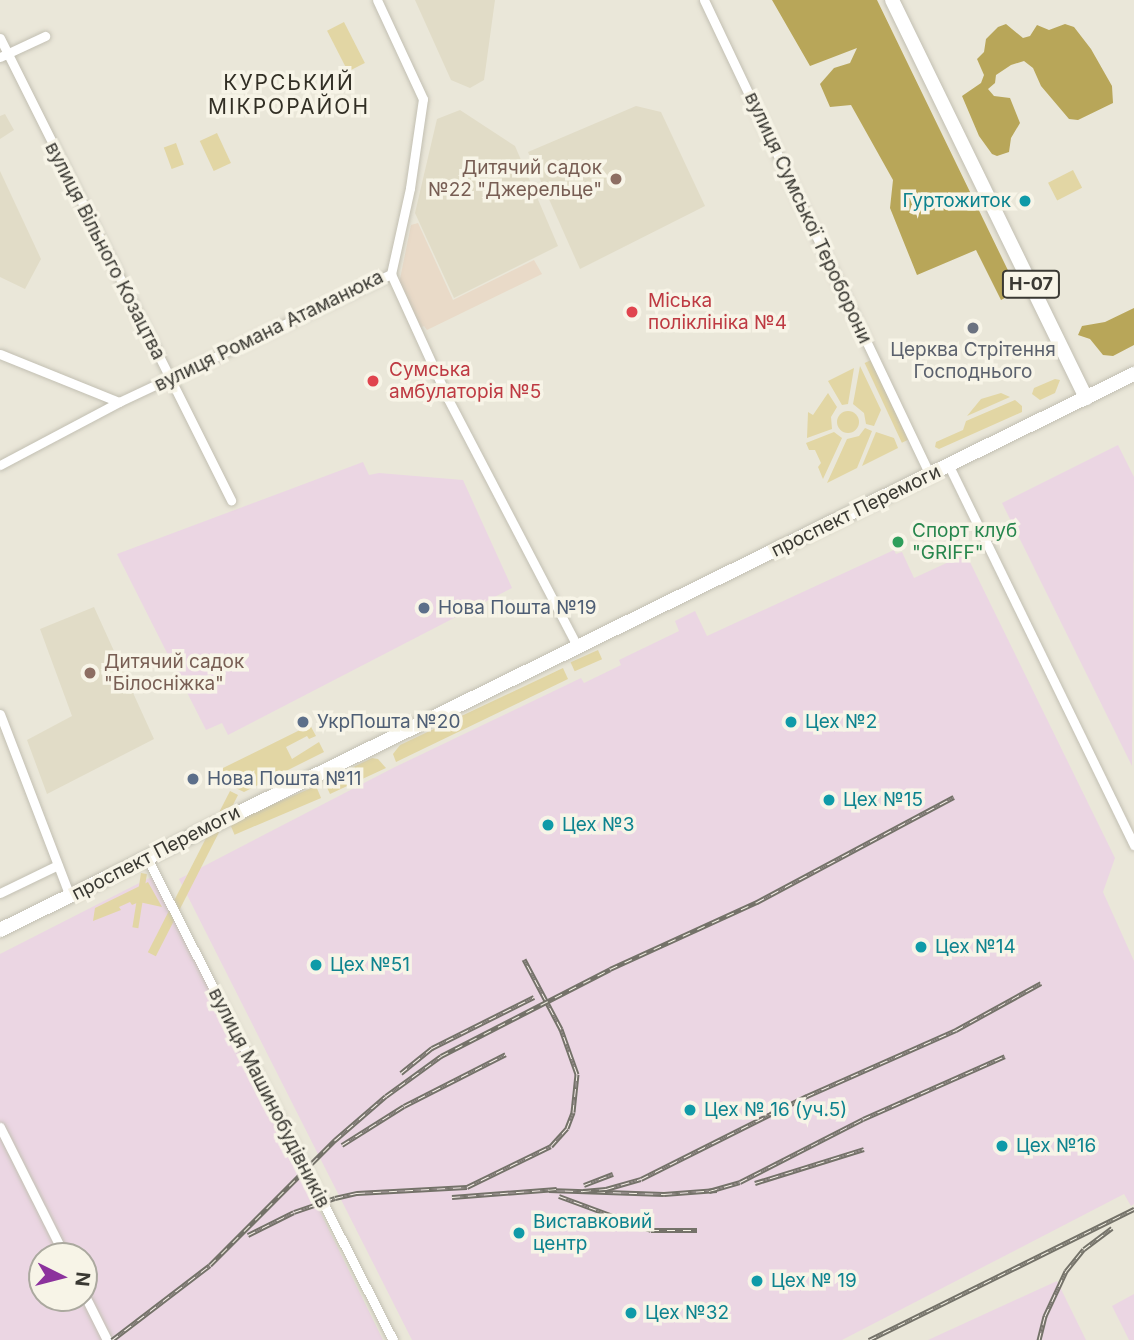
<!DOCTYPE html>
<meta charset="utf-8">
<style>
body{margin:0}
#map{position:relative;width:1134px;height:1340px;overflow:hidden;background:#eae7d9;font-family:Inter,sans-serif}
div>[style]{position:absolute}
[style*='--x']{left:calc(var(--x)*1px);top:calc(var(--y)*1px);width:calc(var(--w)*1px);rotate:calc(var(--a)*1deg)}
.commercial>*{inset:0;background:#e9dac8}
.industrial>*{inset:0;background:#ebd6e3}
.built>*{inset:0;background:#e1dcc7}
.green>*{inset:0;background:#e2d6a4;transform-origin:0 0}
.round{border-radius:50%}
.forest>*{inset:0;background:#b8a659}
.roads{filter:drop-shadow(0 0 2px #c2bfb2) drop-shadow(0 0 2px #c2bfb2)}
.minor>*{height:9px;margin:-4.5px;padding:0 4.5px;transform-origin:4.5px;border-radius:4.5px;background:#fff}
.primary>*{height:14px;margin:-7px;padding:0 7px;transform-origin:7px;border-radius:7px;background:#fff}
.rail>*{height:5px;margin-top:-2.5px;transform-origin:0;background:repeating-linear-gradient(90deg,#f7f4e7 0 8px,#747269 0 16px);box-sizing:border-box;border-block:2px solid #747269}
.dots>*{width:19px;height:19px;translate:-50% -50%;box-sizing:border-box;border:4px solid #f7f4e7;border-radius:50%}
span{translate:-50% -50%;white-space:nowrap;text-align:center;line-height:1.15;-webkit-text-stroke:7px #f7f4e7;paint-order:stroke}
.shield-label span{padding:2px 5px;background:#f7f4e7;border:2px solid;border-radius:5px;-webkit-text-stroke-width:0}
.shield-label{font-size:18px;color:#3a3933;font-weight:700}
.education-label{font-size:19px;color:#785e54}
.right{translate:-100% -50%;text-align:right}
.left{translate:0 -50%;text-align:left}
.culture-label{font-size:19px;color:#0d838f}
.street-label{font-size:19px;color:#3a3933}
.health-label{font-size:19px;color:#be3a42}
.worship-label{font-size:19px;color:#5b616d}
.leisure-label{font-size:19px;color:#27864d}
.service-label{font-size:19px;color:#4e5e75}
.neighbourhood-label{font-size:21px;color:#322f25;letter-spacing:2px}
.north{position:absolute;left:28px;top:1242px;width:70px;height:70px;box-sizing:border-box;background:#f7f4e7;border:2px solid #aba99f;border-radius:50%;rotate:96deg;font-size:19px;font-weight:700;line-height:28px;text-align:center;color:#3a3933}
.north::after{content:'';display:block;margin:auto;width:24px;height:32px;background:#8c329d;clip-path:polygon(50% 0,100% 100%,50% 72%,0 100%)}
</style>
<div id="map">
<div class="commercial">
<div style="clip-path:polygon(418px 223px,453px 300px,534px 260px,542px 274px,427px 330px,424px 326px,420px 328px,399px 284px,411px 225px)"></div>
</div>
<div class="industrial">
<div style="clip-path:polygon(1118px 445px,1134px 477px,1132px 766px,1002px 503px)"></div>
<div style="clip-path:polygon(363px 462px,369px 475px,379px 473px,463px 480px,512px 588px,228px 735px,222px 723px,206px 730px,117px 554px)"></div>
<div style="clip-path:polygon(894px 550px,896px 554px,902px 552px,914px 578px,966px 554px,1115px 858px,1103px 892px,1134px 961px,1134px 1204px,1131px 1206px,1124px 1194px,842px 1340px,412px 1340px,179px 879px,393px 768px,581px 678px,584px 683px,621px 665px,619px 660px,679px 631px,675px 621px,695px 611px,707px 636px)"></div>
<div style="clip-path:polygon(evenodd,155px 875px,383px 1340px,0 1340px,0 954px,155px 875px,42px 1256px,84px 1256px,84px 1298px,42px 1298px,42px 1256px)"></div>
<div style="clip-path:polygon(1057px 1281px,1086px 1340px,928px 1340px)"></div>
<div style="clip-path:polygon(1134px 1294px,1134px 1340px,1129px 1340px,1112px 1306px)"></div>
</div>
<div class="built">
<div style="clip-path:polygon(415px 0,495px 0,484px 80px,470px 88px,451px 80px)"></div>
<div style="clip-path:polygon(636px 106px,661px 112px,705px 206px,580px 269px,528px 152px)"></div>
<div style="clip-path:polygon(460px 110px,515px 146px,558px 246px,454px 298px,415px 213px,437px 119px)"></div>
<div style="clip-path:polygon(5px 114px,14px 130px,0 139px,0 116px)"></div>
<div style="clip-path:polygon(0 171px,41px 259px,25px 289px,0 277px)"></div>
<div style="clip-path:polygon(94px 607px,154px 739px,47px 794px,27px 740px,72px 716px,40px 629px)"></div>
</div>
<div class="green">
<div style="left:344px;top:22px;width:46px;height:19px;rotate:63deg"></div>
<div style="left:217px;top:133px;width:33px;height:19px;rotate:65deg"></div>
<div style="left:176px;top:143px;width:23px;height:13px;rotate:70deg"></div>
<div style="left:1073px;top:170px;width:20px;height:28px;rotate:63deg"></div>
<div style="left:871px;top:360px;width:88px;height:7px;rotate:65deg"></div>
<div style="clip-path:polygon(860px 366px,881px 410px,874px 426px,866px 424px,864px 413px,853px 404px)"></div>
<div style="clip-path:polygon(854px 368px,848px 404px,842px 405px,828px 381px)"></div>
<div style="clip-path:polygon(1055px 379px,1060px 380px,1055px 393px,1040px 400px,1032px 394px,1034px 388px)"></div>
<div style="clip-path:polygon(828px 393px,837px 407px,831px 417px,832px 429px,807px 438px,808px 412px,813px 415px)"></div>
<div style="clip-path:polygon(1001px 393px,1010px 397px,967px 416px,981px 399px)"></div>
<div style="clip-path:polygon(1015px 400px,1022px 406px,1022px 412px,939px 449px,935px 447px,936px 442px,963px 430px,966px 421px)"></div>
<div class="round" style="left:837px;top:411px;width:22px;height:22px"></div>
<div style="clip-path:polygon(865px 428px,872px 431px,857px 468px,827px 483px,847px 439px,859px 436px)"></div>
<div style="clip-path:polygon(834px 432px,842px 438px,823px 479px,818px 467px,821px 463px,815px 450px,809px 450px,806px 443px)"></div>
<div style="clip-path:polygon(876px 432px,894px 438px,898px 448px,862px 466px)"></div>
<div style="left:598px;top:650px;width:10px;height:30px;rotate:66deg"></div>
<div style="clip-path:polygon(563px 668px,568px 679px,396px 762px,393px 754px,400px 745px)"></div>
<div style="clip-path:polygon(310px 725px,316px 736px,309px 739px,307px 736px,286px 747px,292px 759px,319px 742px,324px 752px,244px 792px,227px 784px,221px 769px)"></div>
<div style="clip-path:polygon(372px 758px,378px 759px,386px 768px,330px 794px,324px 781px)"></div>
<div style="left:316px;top:786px;width:13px;height:94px;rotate:67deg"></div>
<div style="left:230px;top:791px;width:9px;height:181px;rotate:27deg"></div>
<div style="left:141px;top:873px;width:6px;height:55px;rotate:9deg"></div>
<div style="clip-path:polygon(148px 882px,162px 907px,139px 902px,132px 905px,130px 902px,119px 907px,121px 910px,93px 921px,95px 908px)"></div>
</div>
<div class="forest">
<div style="clip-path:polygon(772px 0,877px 0,1018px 291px,1001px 300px,976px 250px,917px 275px,890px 208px,893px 180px,851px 105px,830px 107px,820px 84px,834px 68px,850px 63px,857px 48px,810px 66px)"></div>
<div style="clip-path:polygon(1006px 24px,1023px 38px,1030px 36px,1037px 25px,1049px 30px,1065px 24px,1074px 27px,1091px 49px,1112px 86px,1113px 103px,1078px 120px,1069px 119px,1041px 86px,1033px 68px,1024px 61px,1011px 65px,996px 75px,995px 83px,988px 89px,994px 96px,1010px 98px,1020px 123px,1011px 138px,1009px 152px,997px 156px,992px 154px,979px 136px,962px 96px,981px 83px,984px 75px,977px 59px,984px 52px,986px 39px,998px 27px)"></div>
<div style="clip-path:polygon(1134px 308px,1134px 345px,1113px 356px,1103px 355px,1090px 339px,1078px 335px,1082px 326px,1105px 322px)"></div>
</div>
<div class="roads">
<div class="minor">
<div style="--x:704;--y:0;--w:526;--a:64.56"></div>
<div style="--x:0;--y:38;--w:517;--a:63.43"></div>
<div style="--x:0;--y:57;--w:50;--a:-25"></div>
<div style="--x:391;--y:274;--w:137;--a:65.5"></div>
<div style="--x:448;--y:399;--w:281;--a:62.4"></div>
<div style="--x:0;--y:354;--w:128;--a:22"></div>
<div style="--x:119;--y:402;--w:301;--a:-25.2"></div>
<div style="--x:391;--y:274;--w:88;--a:-77.5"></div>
<div style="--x:410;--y:188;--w:90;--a:-81.7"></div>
<div style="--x:423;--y:99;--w:109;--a:-114.9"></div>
<div style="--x:0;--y:465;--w:135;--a:-27.9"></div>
<div style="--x:949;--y:466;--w:422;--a:64"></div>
<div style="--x:0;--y:714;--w:195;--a:69"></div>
<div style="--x:146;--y:856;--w:543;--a:62.96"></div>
<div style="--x:0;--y:893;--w:64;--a:-25.8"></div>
<div style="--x:0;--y:1127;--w:144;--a:63.3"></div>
<div style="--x:84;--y:1294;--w:51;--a:63.4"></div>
</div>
<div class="primary">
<div style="--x:892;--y:0;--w:443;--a:64"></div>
<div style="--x:0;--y:930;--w:1263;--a:-26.12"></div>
</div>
</div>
<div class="rail">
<div style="--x:401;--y:1073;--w:40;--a:-39"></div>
<div style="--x:432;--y:1048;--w:114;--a:-26.6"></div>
<div style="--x:342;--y:1145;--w:73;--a:-32.2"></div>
<div style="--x:404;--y:1106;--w:114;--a:-27"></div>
<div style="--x:755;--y:1183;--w:114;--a:-17.3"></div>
<div style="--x:584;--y:1185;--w:31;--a:-21"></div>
<div style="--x:549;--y:1190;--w:115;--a:2"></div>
<div style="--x:664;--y:1194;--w:53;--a:-4.3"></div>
<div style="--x:583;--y:1191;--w:23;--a:-5"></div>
<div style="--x:606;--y:1189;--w:36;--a:-16"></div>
<div style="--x:641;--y:1179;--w:186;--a:-26.6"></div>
<div style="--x:807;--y:1096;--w:163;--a:-23.9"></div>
<div style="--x:956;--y:1030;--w:97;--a:-28.9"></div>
<div style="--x:709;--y:1191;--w:32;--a:-16"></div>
<div style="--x:740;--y:1182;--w:138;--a:-27.1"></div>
<div style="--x:863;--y:1119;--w:155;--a:-23.9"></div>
<div style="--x:559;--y:1196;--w:98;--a:20.3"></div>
<div style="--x:651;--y:1230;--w:46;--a:0"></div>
<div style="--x:452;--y:1197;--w:105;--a:-4.4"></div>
<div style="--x:248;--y:1235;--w:51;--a:-26.6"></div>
<div style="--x:294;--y:1212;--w:43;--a:-18.9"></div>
<div style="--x:335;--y:1198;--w:23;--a:-13"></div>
<div style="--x:357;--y:1193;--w:110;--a:-3.1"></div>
<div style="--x:467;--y:1187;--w:93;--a:-26"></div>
<div style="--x:551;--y:1146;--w:24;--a:-48"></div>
<div style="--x:567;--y:1128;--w:17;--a:-69"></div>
<div style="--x:573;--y:1112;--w:38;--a:-84"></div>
<div style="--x:577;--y:1074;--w:48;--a:-109.6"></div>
<div style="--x:561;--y:1029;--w:79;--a:-117.9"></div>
<div style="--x:112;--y:1340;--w:123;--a:-37.4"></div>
<div style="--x:210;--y:1265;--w:177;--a:-45"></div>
<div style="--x:335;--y:1140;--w:67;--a:-40.8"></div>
<div style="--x:386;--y:1096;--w:68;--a:-36"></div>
<div style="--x:441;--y:1056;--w:190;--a:-27.2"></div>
<div style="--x:610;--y:969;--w:162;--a:-24.5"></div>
<div style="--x:757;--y:902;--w:223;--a:-28.1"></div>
<div style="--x:869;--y:1340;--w:296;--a:-26.3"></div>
<div style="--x:1039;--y:1340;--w:25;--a:-76"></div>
<div style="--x:1045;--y:1316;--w:50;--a:-65"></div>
<div style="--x:1066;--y:1271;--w:28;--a:-51"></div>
<div style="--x:1084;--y:1249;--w:35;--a:-37"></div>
</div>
<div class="dots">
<div style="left:616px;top:179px;background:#8d6e63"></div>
<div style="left:1025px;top:201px;background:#0f9aa8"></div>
<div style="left:632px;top:312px;background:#e0444e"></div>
<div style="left:973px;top:328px;background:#6b7280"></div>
<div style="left:373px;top:381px;background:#e0444e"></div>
<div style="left:898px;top:542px;background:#2e9e5b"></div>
<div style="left:424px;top:608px;background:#5c6f8a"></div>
<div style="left:90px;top:673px;background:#8d6e63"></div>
<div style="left:303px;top:722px;background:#5c6f8a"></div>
<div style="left:791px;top:722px;background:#0f9aa8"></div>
<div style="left:193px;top:779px;background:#5c6f8a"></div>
<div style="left:829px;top:800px;background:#0f9aa8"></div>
<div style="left:548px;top:825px;background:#0f9aa8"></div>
<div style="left:921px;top:947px;background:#0f9aa8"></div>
<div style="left:316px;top:965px;background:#0f9aa8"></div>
<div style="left:690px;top:1110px;background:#0f9aa8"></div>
<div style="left:1002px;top:1146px;background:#0f9aa8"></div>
<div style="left:519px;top:1233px;background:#0f9aa8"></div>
<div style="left:757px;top:1281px;background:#0f9aa8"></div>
<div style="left:631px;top:1313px;background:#0f9aa8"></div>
</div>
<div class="shield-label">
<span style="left:1031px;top:284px">Н-07</span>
</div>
<div class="education-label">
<span class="right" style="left:602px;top:179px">Дитячий садок<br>№22 "Джерельце"</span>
<span class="left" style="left:104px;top:673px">Дитячий садок<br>"Білосніжка"</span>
</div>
<div class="culture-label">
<span class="right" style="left:1011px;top:201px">Гуртожиток</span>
<span class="left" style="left:805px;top:722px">Цех №2</span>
<span class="left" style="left:843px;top:800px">Цех №15</span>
<span class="left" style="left:562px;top:825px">Цех №3</span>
<span class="left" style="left:935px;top:947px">Цех №14</span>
<span class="left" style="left:330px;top:965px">Цех №51</span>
<span class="left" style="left:704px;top:1110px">Цех № 16 (уч.5)</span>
<span class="left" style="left:1016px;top:1146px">Цех №16</span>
<span class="left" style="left:533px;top:1233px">Виставковий<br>центр</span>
<span class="left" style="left:771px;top:1281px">Цех № 19</span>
<span class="left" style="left:645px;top:1313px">Цех №32</span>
</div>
<div class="street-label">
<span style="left:808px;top:218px;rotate:65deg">вулиця Сумської Тероборони</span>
<span style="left:105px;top:251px;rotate:63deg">вулиця Вільного Козацтва</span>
<span style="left:269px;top:331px;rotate:-26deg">вулиця Романа Атаманюка</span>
<span style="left:856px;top:511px;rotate:-26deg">проспект Перемоги</span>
<span style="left:156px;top:853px;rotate:-27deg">проспект Перемоги</span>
<span style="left:269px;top:1098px;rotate:63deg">вулиця Машинобудівників</span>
</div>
<div class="health-label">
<span class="left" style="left:648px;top:312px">Міська<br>поліклініка №4</span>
<span class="left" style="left:389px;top:381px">Сумська<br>амбулаторія №5</span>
</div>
<div class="worship-label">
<span style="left:973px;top:361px">Церква Стрітення<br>Господнього</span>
</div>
<div class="leisure-label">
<span class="left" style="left:912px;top:542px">Спорт клуб<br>"GRIFF"</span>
</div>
<div class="service-label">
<span class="left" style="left:438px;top:608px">Нова Пошта №19</span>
<span class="left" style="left:317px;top:722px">УкрПошта №20</span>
<span class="left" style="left:207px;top:779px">Нова Пошта №11</span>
</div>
<div class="neighbourhood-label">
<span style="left:289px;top:95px">КУРСЬКИЙ<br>МІКРОРАЙОН</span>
</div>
<div class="north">N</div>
</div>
